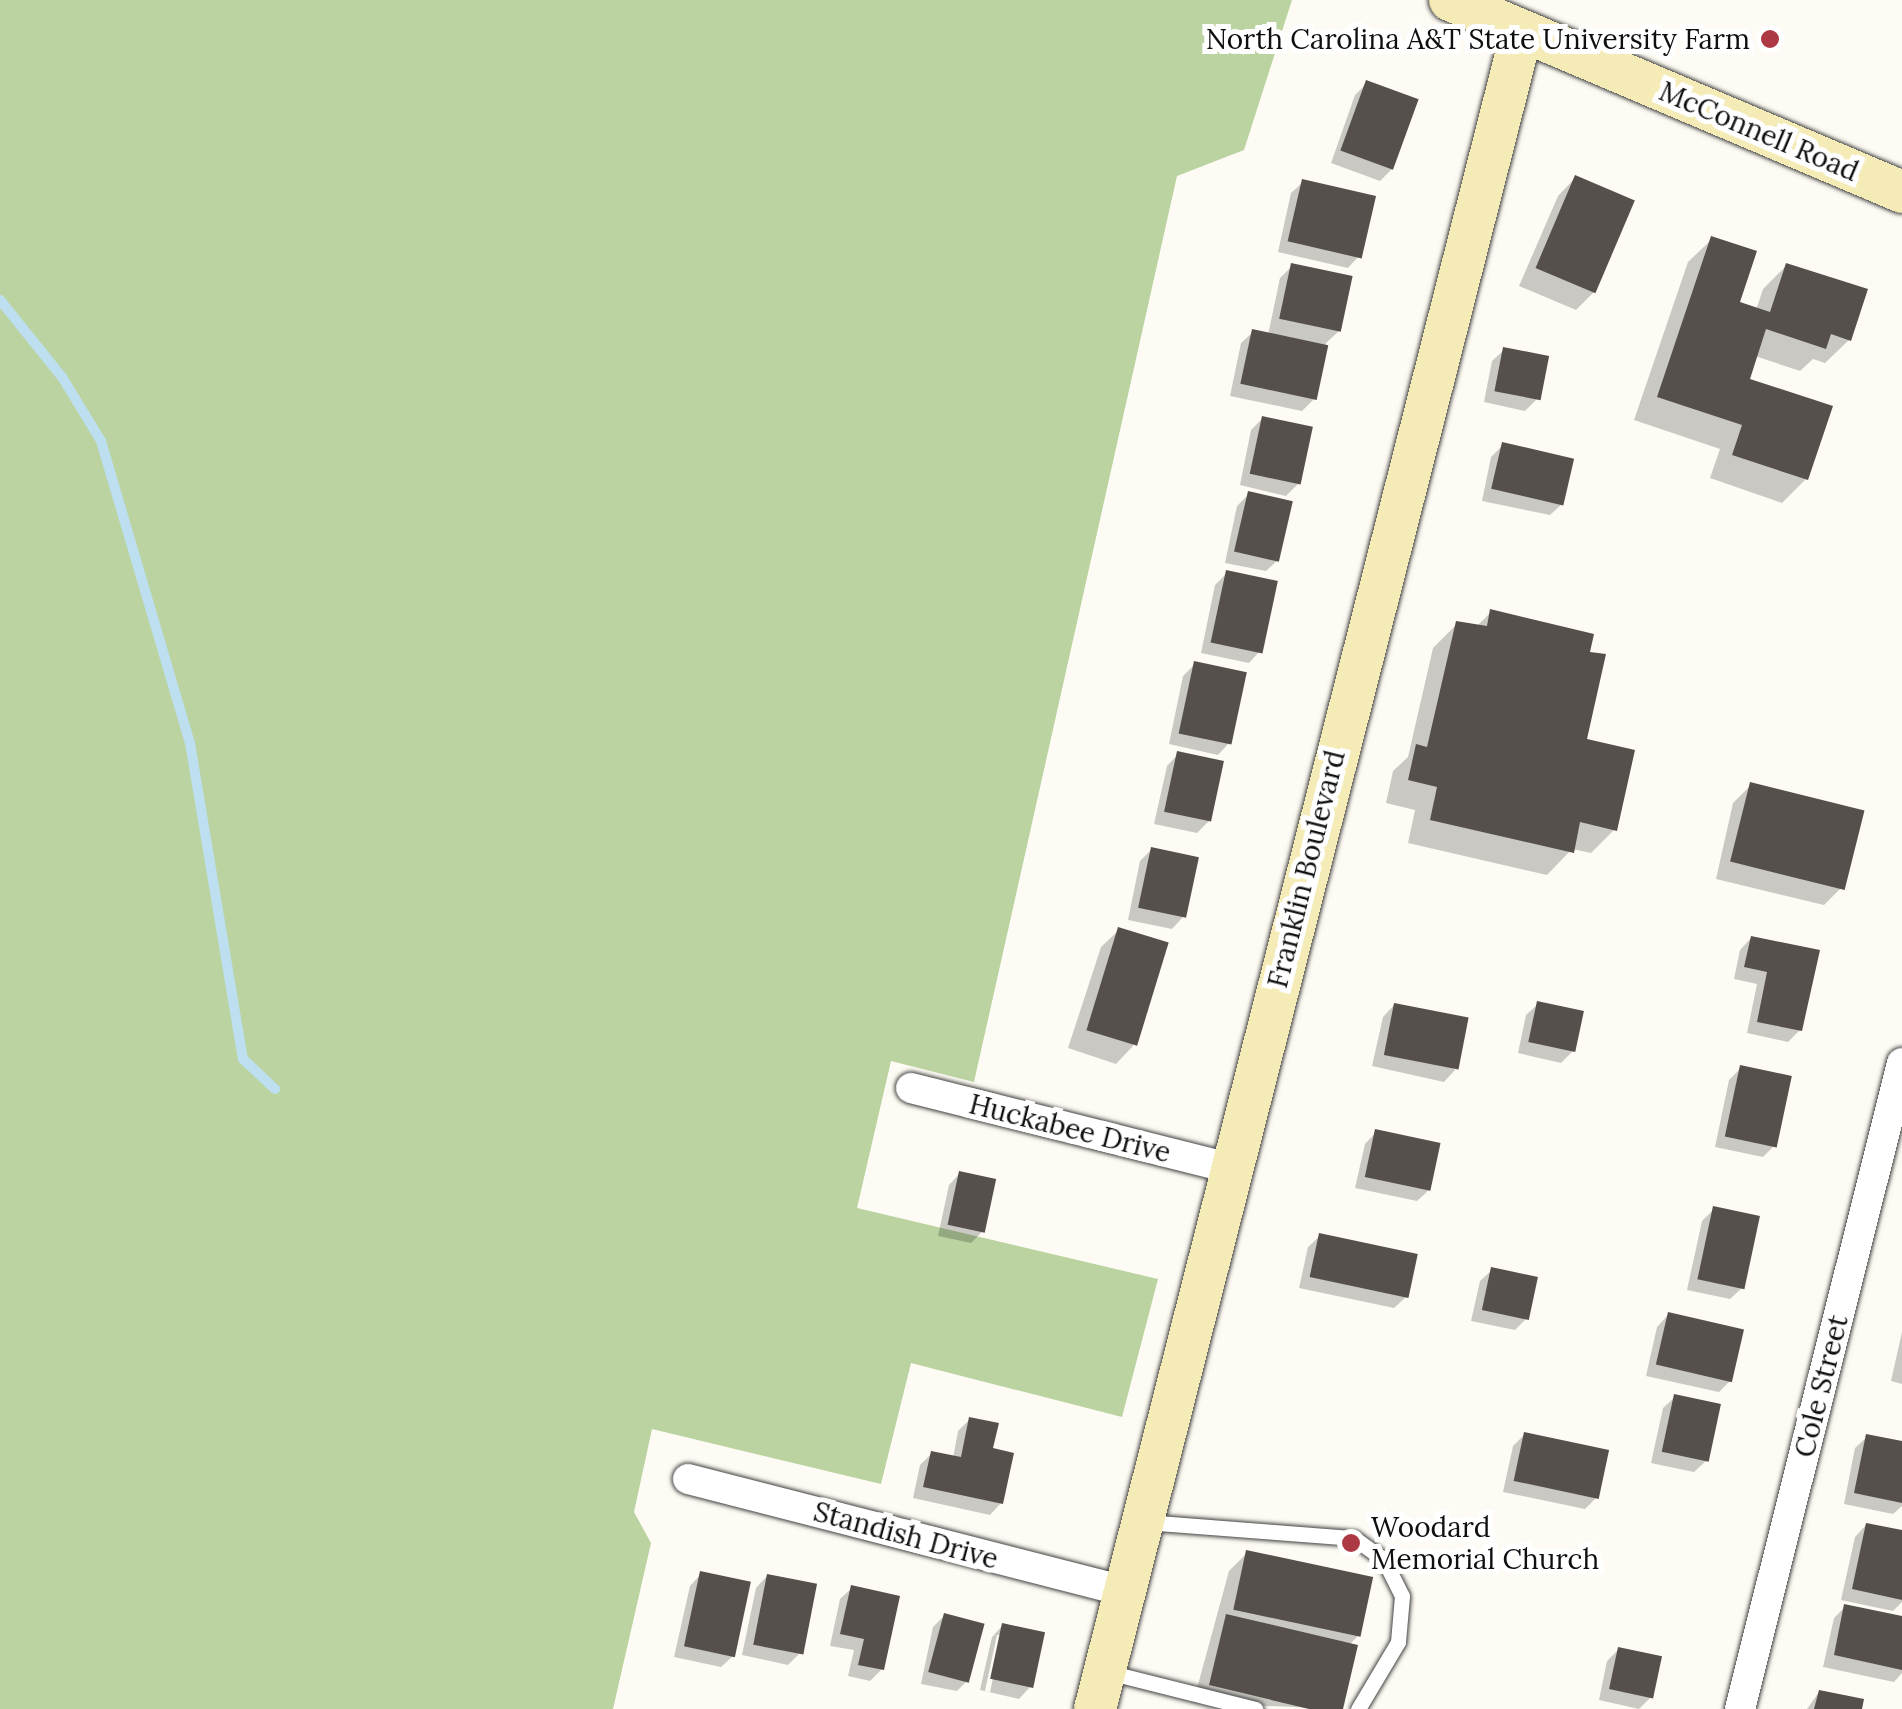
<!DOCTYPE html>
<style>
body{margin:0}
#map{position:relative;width:1902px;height:1709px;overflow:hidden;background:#fdfbf3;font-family:Lora,serif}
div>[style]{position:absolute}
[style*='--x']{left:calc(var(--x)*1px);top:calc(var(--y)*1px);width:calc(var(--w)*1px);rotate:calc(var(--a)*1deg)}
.forest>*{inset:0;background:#bad3a1}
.shadow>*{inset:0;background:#0003}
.stream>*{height:10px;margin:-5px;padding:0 5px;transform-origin:5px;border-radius:5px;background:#bddfef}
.building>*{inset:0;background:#56504d;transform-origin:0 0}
.roads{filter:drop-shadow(0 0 2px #424242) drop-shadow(0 0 2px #424242)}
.lane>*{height:15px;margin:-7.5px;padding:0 7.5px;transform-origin:7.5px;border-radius:7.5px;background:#fff}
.street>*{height:30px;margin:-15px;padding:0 15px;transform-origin:15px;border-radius:15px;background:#fff}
.secondary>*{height:42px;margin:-21px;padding:0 21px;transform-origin:21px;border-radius:21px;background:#f5ebb6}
.dots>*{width:28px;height:28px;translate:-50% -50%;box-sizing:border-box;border:5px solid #fff;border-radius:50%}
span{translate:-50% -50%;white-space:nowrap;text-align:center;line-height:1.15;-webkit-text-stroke:10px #fff;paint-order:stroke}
.poi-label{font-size:28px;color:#0f0f0f}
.right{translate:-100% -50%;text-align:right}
.left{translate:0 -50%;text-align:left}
.street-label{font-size:28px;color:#0f0f0f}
</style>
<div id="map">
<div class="forest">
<div style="clip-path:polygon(0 0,1292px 0,1244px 150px,1177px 176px,974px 1082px,891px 1061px,857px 1208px,1158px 1279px,1122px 1417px,911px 1363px,881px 1484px,652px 1429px,634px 1512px,651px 1543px,613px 1709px,0 1709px)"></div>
</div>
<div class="shadow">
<div style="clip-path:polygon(1367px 83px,1392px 169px,1380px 181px,1331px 163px,1355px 95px)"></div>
<div style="clip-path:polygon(1575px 178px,1594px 292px,1576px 310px,1519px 286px,1558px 196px)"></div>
<div style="clip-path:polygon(1303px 182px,1359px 256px,1348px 268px,1278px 252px,1291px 193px)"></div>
<div style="clip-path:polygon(1712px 239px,1737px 303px,1756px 310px,1763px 289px,1787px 265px,1849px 340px,1825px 363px,1813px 359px,1800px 371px,1755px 356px,1747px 380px,1806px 479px,1782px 503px,1710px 478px,1720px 449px,1634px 420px,1688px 262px)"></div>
<div style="clip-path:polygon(1292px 266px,1339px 331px,1326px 343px,1314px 399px,1302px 411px,1230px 396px,1241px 343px,1253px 332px,1268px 335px,1280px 278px)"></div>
<div style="clip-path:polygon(1504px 350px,1537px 399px,1525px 411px,1484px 402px,1492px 361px)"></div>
<div style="clip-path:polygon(1263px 418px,1298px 484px,1286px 496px,1240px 485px,1251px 430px)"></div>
<div style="clip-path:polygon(1503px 445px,1562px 504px,1550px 515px,1482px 501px,1491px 457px)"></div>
<div style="clip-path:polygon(1249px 494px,1278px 560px,1266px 571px,1225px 563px,1237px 506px)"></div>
<div style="clip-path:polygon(1227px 573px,1260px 651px,1249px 663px,1201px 653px,1215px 585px)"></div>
<div style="clip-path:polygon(1491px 612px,1614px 830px,1591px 853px,1572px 849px,1547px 875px,1408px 843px,1415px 810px,1386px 803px,1393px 771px,1408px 757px,1433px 648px,1457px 624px,1476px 627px)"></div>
<div style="clip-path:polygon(1195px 664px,1229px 743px,1218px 755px,1169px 744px,1183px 676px)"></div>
<div style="clip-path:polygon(1178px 754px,1209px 821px,1197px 833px,1154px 824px,1167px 766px)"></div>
<div style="clip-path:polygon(1751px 785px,1842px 887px,1824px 905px,1716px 879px,1733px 803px)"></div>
<div style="clip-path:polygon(1152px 849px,1183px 917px,1172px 929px,1128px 920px,1140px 861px)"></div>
<div style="clip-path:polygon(1119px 930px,1133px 1046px,1116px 1064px,1068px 1048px,1101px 947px)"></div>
<div style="clip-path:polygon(1751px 938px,1800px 1030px,1788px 1042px,1747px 1033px,1757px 984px,1734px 979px,1740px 950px)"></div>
<div style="clip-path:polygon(1538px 1004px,1573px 1051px,1561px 1063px,1518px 1053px,1526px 1015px)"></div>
<div style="clip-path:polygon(1394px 1005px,1455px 1070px,1444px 1082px,1372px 1066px,1383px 1017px)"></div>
<div style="clip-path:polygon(1741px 1068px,1775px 1145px,1763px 1157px,1715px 1147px,1729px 1080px)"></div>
<div style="clip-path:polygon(1376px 1132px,1429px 1190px,1417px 1201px,1355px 1188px,1365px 1144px)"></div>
<div style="clip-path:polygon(960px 1173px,983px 1231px,971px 1243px,938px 1236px,949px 1185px)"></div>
<div style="clip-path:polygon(1714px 1209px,1742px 1288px,1730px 1299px,1687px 1290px,1702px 1221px)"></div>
<div style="clip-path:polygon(1320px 1236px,1406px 1297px,1394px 1308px,1299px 1288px,1308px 1247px)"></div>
<div style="clip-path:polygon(1492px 1270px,1526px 1319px,1515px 1330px,1471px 1321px,1480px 1281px)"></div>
<div style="clip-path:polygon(1668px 1315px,1730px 1381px,1719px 1392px,1646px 1376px,1657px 1327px)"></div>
<div style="clip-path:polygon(1902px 1332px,1902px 1384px,1891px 1381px)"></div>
<div style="clip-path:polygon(1675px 1397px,1706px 1461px,1694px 1472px,1651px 1463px,1663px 1408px)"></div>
<div style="clip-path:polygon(970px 1419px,990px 1450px,1001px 1503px,990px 1515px,913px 1498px,920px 1465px,932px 1453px,953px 1458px,958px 1431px)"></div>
<div style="clip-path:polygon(1525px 1434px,1596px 1498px,1585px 1509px,1503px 1492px,1513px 1446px)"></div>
<div style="clip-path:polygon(1867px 1437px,1902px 1444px,1902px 1506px,1893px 1514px,1844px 1504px,1855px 1448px)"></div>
<div style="clip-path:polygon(1866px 1525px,1902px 1533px,1902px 1602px,1893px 1611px,1841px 1600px,1855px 1537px)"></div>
<div style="clip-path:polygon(1247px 1553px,1358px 1636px,1349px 1645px,1341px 1709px,1193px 1703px,1229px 1571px)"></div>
<div style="clip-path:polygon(701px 1574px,733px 1656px,721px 1667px,674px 1657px,690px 1586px)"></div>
<div style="clip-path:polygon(767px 1576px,800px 1653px,788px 1665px,742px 1655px,756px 1588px)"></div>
<div style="clip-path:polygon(852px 1588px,882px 1669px,870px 1681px,848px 1676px,854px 1650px,830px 1646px,840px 1599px)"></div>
<div style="clip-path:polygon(1845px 1607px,1902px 1619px,1902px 1673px,1894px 1682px,1823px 1667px,1834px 1618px)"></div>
<div style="clip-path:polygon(944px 1616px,969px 1679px,957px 1691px,921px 1684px,933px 1627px)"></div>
<div style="clip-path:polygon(evenodd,1003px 1625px,1030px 1687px,1019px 1699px,980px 1690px,992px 1637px,1003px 1625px,997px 1635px,1002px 1635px,990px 1692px,985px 1691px,997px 1635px)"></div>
<div style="clip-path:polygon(1618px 1650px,1651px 1697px,1639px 1709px,1599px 1700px,1607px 1661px)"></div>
<div style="clip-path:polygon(1819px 1692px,1860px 1709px,1807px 1709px)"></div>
</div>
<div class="stream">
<div style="--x:0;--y:300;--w:99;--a:51.2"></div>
<div style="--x:62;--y:377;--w:75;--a:58.6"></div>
<div style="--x:101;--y:441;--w:315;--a:73.6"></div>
<div style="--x:190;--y:743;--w:320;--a:80.5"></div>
<div style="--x:243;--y:1059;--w:44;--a:43.2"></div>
</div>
<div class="building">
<div style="left:1366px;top:80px;width:56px;height:75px;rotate:20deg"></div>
<div style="left:1575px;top:175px;width:65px;height:101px;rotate:23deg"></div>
<div style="left:1302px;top:179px;width:76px;height:64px;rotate:13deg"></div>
<div style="clip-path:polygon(1711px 236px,1757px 251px,1740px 302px,1770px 312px,1786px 263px,1868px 289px,1851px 341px,1831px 334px,1826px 349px,1766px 329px,1750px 379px,1833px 406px,1808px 480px,1732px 455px,1742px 425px,1657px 397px)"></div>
<div style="left:1291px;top:263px;width:63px;height:57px;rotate:12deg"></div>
<div style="left:1252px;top:329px;width:78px;height:56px;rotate:12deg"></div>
<div style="left:1503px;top:347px;width:47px;height:45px;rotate:11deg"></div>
<div style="left:1262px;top:416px;width:52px;height:59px;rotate:12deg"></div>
<div style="left:1502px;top:442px;width:74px;height:48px;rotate:13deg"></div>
<div style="left:1248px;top:491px;width:46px;height:62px;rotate:13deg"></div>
<div style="left:1226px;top:570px;width:53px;height:74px;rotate:12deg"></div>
<div style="clip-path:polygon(1490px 609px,1594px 634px,1590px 652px,1606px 654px,1587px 739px,1635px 750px,1617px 831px,1580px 822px,1574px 853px,1430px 820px,1437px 787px,1408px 780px,1416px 744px,1427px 747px,1456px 621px,1487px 626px)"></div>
<div style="left:1194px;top:661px;width:54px;height:74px;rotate:12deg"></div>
<div style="left:1177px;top:751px;width:48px;height:62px;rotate:12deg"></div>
<div style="left:1750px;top:782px;width:118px;height:82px;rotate:14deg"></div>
<div style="left:1151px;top:847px;width:49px;height:62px;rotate:12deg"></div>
<div style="left:1118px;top:927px;width:53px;height:108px;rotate:17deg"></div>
<div style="clip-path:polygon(1751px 936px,1820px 950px,1802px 1031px,1757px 1022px,1767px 972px,1744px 967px)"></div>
<div style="left:1537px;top:1001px;width:48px;height:42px;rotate:12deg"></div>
<div style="left:1394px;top:1003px;width:76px;height:53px;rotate:11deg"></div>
<div style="left:1740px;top:1065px;width:53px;height:73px;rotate:12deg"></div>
<div style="left:1375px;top:1129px;width:67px;height:49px;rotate:12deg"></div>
<div style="left:959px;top:1171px;width:38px;height:55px;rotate:12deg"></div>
<div style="left:1713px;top:1206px;width:48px;height:75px;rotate:12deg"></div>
<div style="left:1319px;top:1233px;width:101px;height:45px;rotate:12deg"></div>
<div style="left:1491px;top:1267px;width:48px;height:44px;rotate:12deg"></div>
<div style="left:1668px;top:1312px;width:78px;height:54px;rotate:13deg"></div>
<div style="left:1674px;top:1394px;width:48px;height:59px;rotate:12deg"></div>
<div style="clip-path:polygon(969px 1417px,999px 1423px,993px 1448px,1014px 1453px,1003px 1504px,923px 1487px,931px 1451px,961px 1457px)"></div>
<div style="left:1524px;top:1432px;width:87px;height:50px;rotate:12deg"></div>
<div style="clip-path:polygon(1866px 1434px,1902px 1441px,1902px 1503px,1854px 1493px)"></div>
<div style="clip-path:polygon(1866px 1523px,1902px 1530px,1902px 1600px,1852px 1589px)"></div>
<div style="left:1246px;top:1550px;width:130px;height:61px;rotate:12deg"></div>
<div style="left:700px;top:1571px;width:52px;height:77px;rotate:12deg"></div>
<div style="left:767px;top:1574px;width:51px;height:72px;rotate:11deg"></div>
<div style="clip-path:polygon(851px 1585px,900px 1596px,884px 1670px,858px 1665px,864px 1639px,840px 1634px)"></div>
<div style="clip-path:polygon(1844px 1604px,1902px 1616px,1902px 1670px,1834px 1655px)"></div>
<div style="left:944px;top:1613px;width:42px;height:61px;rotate:15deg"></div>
<div style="clip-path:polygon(1226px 1614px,1358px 1645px,1343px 1709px,1309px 1709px,1209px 1685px)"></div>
<div style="left:1002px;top:1623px;width:44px;height:57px;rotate:12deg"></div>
<div style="left:1618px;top:1647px;width:45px;height:43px;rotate:12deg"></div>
<div style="clip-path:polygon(1819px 1690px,1864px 1699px,1862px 1709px,1814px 1709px)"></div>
</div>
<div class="roads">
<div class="lane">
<div style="--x:1145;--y:1522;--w:210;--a:4.4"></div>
<div style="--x:1354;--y:1538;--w:37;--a:36"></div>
<div style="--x:1384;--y:1560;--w:40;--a:63.4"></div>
<div style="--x:1402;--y:1596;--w:46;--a:95"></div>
<div style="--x:1398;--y:1642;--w:78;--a:120.8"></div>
<div style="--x:1108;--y:1672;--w:152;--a:14.1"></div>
</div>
<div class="street">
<div style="--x:911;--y:1088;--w:329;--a:14.1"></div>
<div style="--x:688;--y:1479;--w:449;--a:14.4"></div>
<div style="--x:1740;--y:1709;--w:666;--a:-75.92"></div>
</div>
<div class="secondary">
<div style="--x:1450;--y:0;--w:491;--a:23"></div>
<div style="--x:1095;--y:1709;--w:1731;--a:-75.72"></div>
</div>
</div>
<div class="dots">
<div style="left:1770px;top:39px;background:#ad3944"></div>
<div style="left:1351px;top:1543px;background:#ad3944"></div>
</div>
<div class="poi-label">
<span class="right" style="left:1750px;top:39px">North Carolina A&amp;T State University Farm</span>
<span class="left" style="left:1371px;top:1543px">Woodard<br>Memorial Church</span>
</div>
<div class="street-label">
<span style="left:1759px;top:131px;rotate:23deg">McConnell Road</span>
<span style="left:1306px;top:869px;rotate:-76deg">Franklin Boulevard</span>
<span style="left:1070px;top:1128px;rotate:14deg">Huckabee Drive</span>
<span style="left:1821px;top:1386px;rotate:-76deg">Cole Street</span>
<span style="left:906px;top:1535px;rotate:15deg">Standish Drive</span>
</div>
</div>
